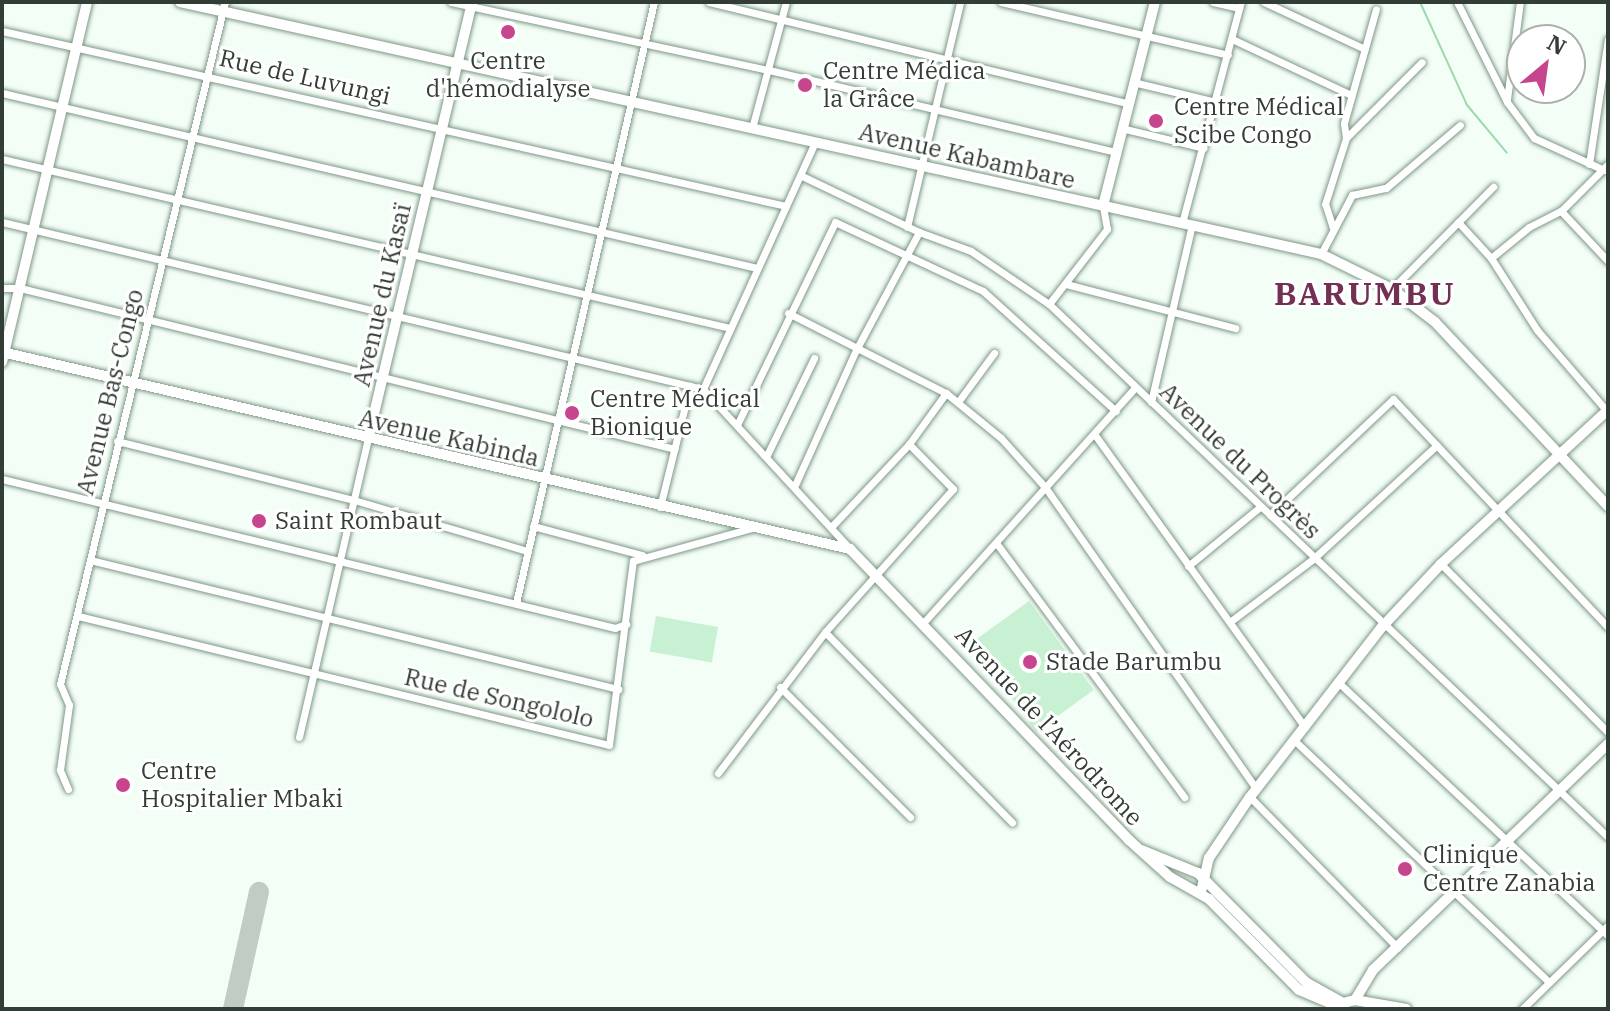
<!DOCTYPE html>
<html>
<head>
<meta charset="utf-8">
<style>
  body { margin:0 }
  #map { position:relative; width:1610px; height:1011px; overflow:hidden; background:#f3fef6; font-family:"IBM Plex Serif",serif }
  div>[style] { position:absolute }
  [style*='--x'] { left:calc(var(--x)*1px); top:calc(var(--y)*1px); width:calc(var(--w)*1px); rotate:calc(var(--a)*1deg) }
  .green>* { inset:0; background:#c7f1d2; transform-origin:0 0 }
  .stream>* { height:2px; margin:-1px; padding:0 1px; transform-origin:1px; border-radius:1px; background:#9cdaae }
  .taxiway>* { height:20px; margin:-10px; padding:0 10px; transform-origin:10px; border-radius:10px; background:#c0ccc4 }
  .roads { filter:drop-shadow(0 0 2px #7e9885) drop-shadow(0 0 2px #7e9885) }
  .street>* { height:7px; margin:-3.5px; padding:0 3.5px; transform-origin:3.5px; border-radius:3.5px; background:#fff }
  .secondary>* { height:10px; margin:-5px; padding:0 5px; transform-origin:5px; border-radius:5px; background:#fff }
  .dots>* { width:22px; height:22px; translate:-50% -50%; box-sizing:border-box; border:4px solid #fff; border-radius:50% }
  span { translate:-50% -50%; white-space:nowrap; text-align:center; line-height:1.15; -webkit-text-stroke:6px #fff; paint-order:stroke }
  .poi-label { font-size:24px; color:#323d35 }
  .left { translate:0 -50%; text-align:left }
  .street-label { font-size:24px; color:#323d35 }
  .district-label { font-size:32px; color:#723153; font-weight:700; letter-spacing:2px }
  .frame { position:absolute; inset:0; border:4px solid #323d35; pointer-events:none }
  .north { position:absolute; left:1506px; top:24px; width:80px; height:80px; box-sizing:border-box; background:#fff; border:2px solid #adb1ae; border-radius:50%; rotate:29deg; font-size:22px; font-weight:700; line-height:32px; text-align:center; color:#323d35 }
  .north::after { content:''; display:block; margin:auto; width:28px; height:36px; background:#c6458c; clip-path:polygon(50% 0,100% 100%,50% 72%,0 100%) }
</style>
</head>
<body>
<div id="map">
  <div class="green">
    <i style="left:1029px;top:601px;width:110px;height:71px;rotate:54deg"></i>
    <i style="left:656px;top:616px;width:63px;height:36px;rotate:10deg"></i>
  </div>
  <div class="stream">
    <i style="--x:1420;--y:2;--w:113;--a:65.5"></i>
    <i style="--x:1467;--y:105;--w:62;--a:50.2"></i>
  </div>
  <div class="taxiway">
    <i style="--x:233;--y:1009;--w:120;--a:-77.5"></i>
  </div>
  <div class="roads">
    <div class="street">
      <i style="--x:451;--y:2;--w:325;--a:12.1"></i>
      <i style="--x:769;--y:70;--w:357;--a:13.3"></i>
      <i style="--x:709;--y:2;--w:431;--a:13.6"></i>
      <i style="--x:1001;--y:2;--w:233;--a:13.1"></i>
      <i style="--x:1213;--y:2;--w:27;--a:13"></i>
      <i style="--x:1264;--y:2;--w:111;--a:25"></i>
      <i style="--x:1457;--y:2;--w:112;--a:63.4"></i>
      <i style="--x:1507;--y:102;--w:45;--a:53.1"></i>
      <i style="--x:1534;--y:138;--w:77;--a:24.6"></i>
      <i style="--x:2;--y:31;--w:803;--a:12.58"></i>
      <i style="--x:1232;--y:39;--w:132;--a:25.2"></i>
      <i style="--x:1133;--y:82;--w:85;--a:13.5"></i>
      <i style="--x:2;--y:93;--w:775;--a:13.05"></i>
      <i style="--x:1507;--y:99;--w:98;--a:-82.4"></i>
      <i style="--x:752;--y:128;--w:131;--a:-74.9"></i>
      <i style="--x:1121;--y:128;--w:85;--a:13.5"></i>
      <i style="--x:1346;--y:138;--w:15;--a:-98"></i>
      <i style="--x:1344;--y:123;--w:118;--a:-74.3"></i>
      <i style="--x:2;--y:159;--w:747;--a:13.07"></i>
      <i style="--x:1589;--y:164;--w:126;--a:-81.4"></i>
      <i style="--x:802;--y:176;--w:130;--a:25.6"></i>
      <i style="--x:919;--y:232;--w:55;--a:20.1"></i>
      <i style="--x:971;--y:251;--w:94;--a:34.2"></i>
      <i style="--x:1049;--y:304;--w:772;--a:43.64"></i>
      <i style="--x:1561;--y:211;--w:69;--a:46.8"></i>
      <i style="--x:2;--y:222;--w:721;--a:13.4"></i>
      <i style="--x:703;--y:389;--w:217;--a:47.4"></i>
      <i style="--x:1458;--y:222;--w:49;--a:47.5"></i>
      <i style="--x:1491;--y:258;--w:85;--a:57.4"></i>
      <i style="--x:1537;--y:330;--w:107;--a:49.2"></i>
      <i style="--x:1182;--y:223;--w:229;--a:-75.1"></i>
      <i style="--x:907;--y:227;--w:231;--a:-76.7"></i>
      <i style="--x:1333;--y:228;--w:25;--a:-108"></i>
      <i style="--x:1325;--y:204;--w:69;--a:-72.3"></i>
      <i style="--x:1346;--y:138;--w:107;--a:-45"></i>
      <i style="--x:1321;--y:254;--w:67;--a:-62.3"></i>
      <i style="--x:1352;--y:195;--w:35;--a:-12"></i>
      <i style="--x:1386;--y:188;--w:97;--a:-40.4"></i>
      <i style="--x:1491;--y:258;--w:49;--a:-39.2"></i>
      <i style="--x:1529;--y:227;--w:36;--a:-27"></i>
      <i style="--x:1561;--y:211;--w:66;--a:-45"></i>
      <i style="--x:1066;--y:284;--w:175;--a:14.6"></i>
      <i style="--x:2;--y:288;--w:18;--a:0"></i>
      <i style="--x:20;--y:288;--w:674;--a:13.81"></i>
      <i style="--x:1392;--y:289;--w:144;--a:-45.3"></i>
      <i style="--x:1049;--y:304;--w:95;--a:-52.3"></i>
      <i style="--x:1107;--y:229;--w:23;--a:-100"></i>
      <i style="--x:788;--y:313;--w:177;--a:26.9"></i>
      <i style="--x:946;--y:393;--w:71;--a:39.3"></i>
      <i style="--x:1001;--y:438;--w:66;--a:48.1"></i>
      <i style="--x:1045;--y:487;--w:368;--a:55"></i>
      <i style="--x:703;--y:389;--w:271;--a:-65.6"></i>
      <i style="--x:958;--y:402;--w:61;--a:-53.7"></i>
      <i style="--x:1151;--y:402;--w:182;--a:-77"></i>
      <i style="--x:737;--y:425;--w:225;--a:-64.2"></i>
      <i style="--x:835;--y:222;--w:163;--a:25"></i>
      <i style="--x:983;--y:291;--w:179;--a:42.1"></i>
      <i style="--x:1095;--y:435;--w:360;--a:54.3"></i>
      <i style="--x:117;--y:441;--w:244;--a:14"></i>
      <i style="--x:354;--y:500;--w:180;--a:16.4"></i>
      <i style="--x:767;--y:455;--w:108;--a:-64.1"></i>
      <i style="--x:2;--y:479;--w:631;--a:13.66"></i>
      <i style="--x:615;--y:628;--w:12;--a:-20"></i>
      <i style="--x:795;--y:485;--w:148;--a:-65.7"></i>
      <i style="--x:856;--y:350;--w:134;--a:-61.9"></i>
      <i style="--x:660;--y:507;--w:125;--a:-76.1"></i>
      <i style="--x:1270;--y:515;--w:169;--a:-43.3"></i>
      <i style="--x:1393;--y:399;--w:313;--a:46.7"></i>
      <i style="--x:833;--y:525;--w:111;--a:-46.8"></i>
      <i style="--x:909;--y:444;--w:63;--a:-54"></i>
      <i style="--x:533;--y:526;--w:113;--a:14.9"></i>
      <i style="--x:997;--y:544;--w:315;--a:53.5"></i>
      <i style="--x:90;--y:560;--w:544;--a:13.73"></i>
      <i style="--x:1441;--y:564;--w:237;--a:45.2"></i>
      <i style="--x:1188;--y:566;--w:94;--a:-39.4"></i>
      <i style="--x:516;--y:603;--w:617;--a:-77.07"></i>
      <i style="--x:78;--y:616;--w:546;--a:13.65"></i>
      <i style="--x:609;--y:745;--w:186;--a:-82.6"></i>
      <i style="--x:633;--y:561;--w:123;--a:-15.5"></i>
      <i style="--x:1231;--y:621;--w:103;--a:-37.1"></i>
      <i style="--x:1313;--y:559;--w:168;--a:-42.6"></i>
      <i style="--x:924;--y:622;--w:315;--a:-48"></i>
      <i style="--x:825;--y:632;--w:267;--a:45.5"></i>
      <i style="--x:1339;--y:683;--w:369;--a:43.2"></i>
      <i style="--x:780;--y:687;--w:184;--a:45"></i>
      <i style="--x:299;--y:737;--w:306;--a:-77"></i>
      <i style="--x:1295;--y:741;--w:350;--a:43.5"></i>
      <i style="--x:718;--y:773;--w:177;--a:-52.8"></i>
      <i style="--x:825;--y:632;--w:192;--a:-48.2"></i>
      <i style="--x:953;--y:489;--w:63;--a:-134.4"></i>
      <i style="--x:68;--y:789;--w:21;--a:-113"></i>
      <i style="--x:60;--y:770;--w:66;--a:-82.1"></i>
      <i style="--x:69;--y:705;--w:23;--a:-113"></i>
      <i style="--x:60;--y:684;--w:702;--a:-76.4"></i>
      <i style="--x:1250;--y:797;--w:211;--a:45.6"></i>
      <i style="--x:1522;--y:1009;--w:120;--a:-44.3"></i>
    </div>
    <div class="secondary">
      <i style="--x:180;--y:2;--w:1168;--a:12.45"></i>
      <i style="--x:1321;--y:254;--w:79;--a:26.2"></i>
      <i style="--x:1392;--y:289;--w:54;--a:37.5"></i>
      <i style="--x:1435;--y:322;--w:253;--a:46.8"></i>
      <i style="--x:1103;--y:206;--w:211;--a:-75.7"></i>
      <i style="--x:2;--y:352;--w:871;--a:13.08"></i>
      <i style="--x:850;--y:549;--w:403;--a:46.2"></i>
      <i style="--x:1129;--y:840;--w:55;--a:42.1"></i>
      <i style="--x:1170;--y:877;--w:45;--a:29.4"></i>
      <i style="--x:1209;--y:899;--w:128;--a:45.3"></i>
      <i style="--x:1299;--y:990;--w:39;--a:23"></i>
      <i style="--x:1335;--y:1005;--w:21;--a:-14"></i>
      <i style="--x:1355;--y:1000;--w:52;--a:10"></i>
      <i style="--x:2;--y:362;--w:370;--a:-76.7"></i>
      <i style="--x:368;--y:439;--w:449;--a:-76.6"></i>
      <i style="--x:1141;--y:850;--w:61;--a:22"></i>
      <i style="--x:1198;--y:873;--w:155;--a:45.3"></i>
      <i style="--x:1307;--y:983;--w:43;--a:28.9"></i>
      <i style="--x:1201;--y:892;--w:35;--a:-77"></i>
      <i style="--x:1209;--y:858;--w:73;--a:-56.1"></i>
      <i style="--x:1250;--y:797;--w:215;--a:-52.2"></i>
      <i style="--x:1382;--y:627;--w:86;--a:-46.9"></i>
      <i style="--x:1441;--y:564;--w:227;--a:-42.7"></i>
      <i style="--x:1355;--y:1000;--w:35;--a:-59"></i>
      <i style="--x:1373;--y:970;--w:326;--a:-43.9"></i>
    </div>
  </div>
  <div class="dots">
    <i style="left:508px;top:32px;background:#c6458c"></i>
    <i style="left:805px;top:85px;background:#c6458c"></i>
    <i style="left:1156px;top:121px;background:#c6458c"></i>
    <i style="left:572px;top:413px;background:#c6458c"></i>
    <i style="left:259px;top:521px;background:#c6458c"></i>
    <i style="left:1030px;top:662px;background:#c6458c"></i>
    <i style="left:123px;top:785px;background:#c6458c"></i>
    <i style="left:1405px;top:869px;background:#c6458c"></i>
  </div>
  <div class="poi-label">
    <span style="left:508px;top:75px">Centre<br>d'hémodialyse</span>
    <span class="left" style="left:823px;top:85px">Centre Médica<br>la Grâce</span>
    <span class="left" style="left:1174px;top:121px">Centre Médical<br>Scibe Congo</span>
    <span class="left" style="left:590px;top:413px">Centre Médical<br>Bionique</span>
    <span class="left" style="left:275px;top:521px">Saint Rombaut</span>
    <span class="left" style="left:1046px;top:662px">Stade Barumbu</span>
    <span class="left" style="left:141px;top:785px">Centre<br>Hospitalier Mbaki</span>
    <span class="left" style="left:1423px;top:869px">Clinique<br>Centre Zanabia</span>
  </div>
  <div class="street-label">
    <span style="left:305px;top:77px;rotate:13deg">Rue de Luvungi</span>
    <span style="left:967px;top:156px;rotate:13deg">Avenue Kabambare</span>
    <span style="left:382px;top:295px;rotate:-77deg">Avenue du Kasaï</span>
    <span style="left:110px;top:392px;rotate:-76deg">Avenue Bas-Congo</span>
    <span style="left:449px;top:438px;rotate:13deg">Avenue Kabinda</span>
    <span style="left:1240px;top:461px;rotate:44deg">Avenue du Progrès</span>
    <span style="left:499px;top:698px;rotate:13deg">Rue de Songololo</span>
    <span style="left:1049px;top:726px;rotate:47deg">Avenue de l’Aérodrome</span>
  </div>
  <div class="district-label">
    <span style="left:1365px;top:293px">BARUMBU</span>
  </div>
  <div class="frame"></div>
  <div class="north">N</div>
</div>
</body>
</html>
